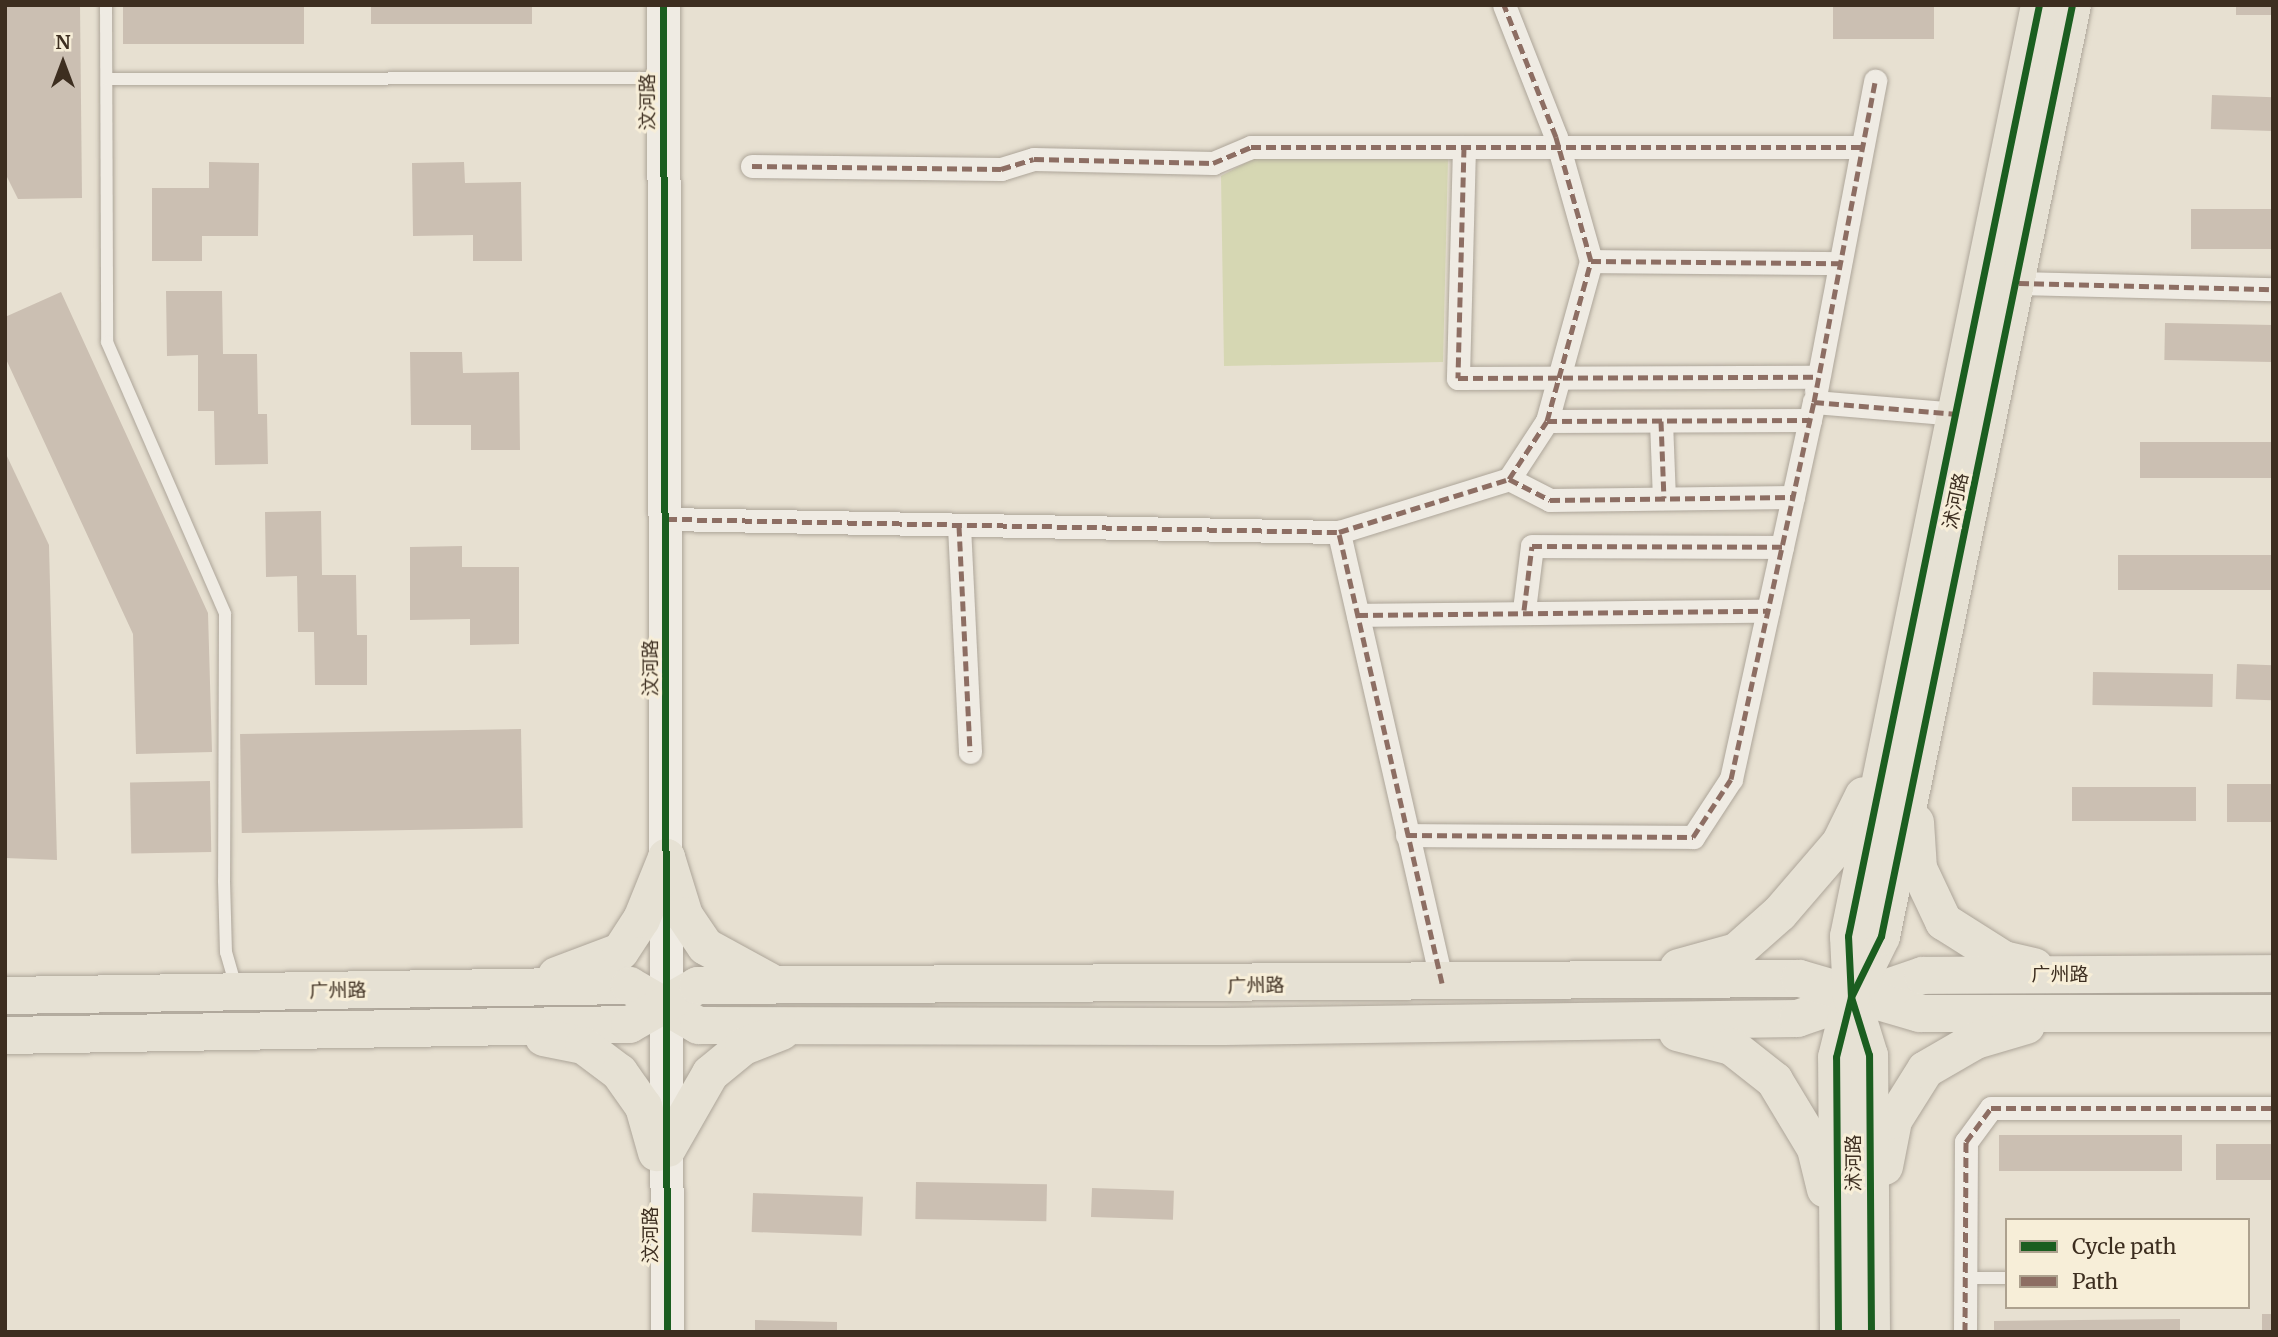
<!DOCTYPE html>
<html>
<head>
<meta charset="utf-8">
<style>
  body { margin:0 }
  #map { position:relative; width:2278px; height:1337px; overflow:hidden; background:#e7e0d1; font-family:Merriweather,"Noto Sans SC",serif }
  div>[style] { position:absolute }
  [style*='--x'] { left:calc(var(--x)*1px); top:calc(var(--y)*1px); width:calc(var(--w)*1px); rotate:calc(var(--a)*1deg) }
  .green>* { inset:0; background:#d6d7b3 }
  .building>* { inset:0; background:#cbbfb2; transform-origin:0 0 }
  .roads { filter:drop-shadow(0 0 2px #ada599) drop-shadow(0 0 2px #ada599) }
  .lane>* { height:12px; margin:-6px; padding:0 6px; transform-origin:6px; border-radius:6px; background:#efebe3 }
  .street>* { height:23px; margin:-11.5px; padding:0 11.5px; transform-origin:11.5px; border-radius:11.5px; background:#efebe3 }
  .secondary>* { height:33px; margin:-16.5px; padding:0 16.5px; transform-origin:16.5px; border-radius:16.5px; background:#efebe3 }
  .primary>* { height:37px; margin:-18.5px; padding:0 18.5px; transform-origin:18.5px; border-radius:18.5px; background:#e6e1d4 }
  .quiet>* { height:5px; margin-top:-2.5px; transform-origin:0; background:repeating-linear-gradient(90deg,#8d6e63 0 10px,transparent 0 15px) }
  .cycleway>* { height:7px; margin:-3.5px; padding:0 3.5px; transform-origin:3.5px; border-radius:3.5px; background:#1b5e20 }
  span { translate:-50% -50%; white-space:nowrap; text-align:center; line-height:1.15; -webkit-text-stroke:6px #f7eed8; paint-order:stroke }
  .street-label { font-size:19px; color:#3d2e20 }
  .frame { position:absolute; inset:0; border:7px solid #3d2e20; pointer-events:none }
  .legend { position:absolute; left:2005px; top:1218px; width:245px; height:91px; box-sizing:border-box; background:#f7eed8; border:2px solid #ada18e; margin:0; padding:9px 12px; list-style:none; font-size:21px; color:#3d2e20 }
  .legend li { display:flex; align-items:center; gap:14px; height:35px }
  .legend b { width:35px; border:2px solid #ada18e }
  .north { position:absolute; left:28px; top:28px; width:70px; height:70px; -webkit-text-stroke:5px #f7eed8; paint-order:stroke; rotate:0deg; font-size:19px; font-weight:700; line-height:28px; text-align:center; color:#3d2e20 }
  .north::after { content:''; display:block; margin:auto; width:24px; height:32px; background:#3d2e20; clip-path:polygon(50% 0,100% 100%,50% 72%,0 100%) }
</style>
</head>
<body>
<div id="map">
  <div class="green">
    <i style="clip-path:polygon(1255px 158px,1448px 158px,1443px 362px,1224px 366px,1221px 176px)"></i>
  </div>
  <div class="building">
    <i style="clip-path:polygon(5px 5px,80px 5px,82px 198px,18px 199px,5px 173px)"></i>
    <i style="left:123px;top:5px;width:181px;height:39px"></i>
    <i style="left:371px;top:5px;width:161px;height:19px"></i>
    <i style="left:1833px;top:5px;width:101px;height:34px"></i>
    <i style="left:2236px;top:5px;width:37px;height:10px"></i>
    <i style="left:2212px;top:95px;width:61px;height:34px;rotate:2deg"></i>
    <i style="clip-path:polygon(209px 162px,259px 163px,258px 236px,202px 236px,202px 261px,152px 261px,152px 188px,209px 188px)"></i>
    <i style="clip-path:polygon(464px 162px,465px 183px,521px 182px,522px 261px,473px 261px,473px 235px,413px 236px,412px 163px)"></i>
    <i style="left:2191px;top:209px;width:82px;height:40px"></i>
    <i style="clip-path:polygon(166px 291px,222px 291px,223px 354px,257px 354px,258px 414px,267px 414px,268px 464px,215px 465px,214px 411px,198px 411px,198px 355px,167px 356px)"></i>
    <i style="clip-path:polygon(61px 292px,208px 613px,212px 752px,136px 754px,133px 634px,5px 357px,5px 317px)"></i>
    <i style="left:2165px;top:323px;width:108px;height:37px;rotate:1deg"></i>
    <i style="clip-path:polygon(410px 352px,462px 352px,463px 373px,519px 372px,520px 450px,471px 450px,471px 425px,411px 425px)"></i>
    <i style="left:2140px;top:442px;width:133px;height:36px"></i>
    <i style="clip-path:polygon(5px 452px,49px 545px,57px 860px,5px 858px)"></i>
    <i style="clip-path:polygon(321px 511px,322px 575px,356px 575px,357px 635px,367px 635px,367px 685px,315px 685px,314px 632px,298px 632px,297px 576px,266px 577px,265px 512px)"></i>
    <i style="clip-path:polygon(462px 546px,462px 567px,519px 567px,519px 644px,470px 645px,470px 619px,410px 620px,410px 547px)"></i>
    <i style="left:2273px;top:555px;width:35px;height:155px;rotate:90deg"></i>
    <i style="left:2237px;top:664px;width:36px;height:35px;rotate:2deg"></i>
    <i style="left:2093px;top:672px;width:120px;height:33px;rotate:1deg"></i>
    <i style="left:521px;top:729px;width:99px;height:281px;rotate:89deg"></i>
    <i style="left:210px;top:781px;width:71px;height:80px;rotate:89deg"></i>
    <i style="left:2227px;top:784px;width:46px;height:38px"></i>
    <i style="left:2196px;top:787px;width:34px;height:124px;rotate:90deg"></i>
    <i style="left:2182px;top:1135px;width:36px;height:183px;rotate:90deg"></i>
    <i style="left:2216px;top:1144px;width:57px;height:36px"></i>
    <i style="left:916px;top:1182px;width:131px;height:37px;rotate:1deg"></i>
    <i style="left:1092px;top:1188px;width:82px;height:29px;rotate:2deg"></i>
    <i style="left:753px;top:1193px;width:110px;height:39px;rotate:2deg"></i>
    <i style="left:2262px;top:1314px;width:11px;height:18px"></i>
    <i style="clip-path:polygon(2180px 1319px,2180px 1332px,1994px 1332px,1994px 1321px)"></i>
    <i style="clip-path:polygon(755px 1320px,837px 1322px,837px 1332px,755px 1332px)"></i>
  </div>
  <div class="roads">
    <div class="lane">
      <i style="--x:106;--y:5;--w:337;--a:89.8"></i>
      <i style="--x:107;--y:342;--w:296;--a:66.5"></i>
      <i style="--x:225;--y:614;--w:267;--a:90.2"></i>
      <i style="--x:224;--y:881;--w:71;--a:88.4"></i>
      <i style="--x:226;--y:952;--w:36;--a:74"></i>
      <i style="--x:107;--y:79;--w:555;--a:-0.1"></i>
      <i style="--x:1965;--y:1278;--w:42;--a:0"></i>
    </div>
    <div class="street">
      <i style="--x:1464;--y:147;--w:231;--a:91.5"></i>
      <i style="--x:1458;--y:378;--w:360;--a:-0.2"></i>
      <i style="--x:752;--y:166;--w:249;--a:0.7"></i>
      <i style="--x:1001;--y:169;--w:34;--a:-17"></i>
      <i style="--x:1034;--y:159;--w:179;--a:1.3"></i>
      <i style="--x:1213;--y:163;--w:41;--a:-22.8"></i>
      <i style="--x:1251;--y:147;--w:611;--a:0"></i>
      <i style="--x:1591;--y:261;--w:249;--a:0.5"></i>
      <i style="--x:2019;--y:283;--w:254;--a:1.4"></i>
      <i style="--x:1816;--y:391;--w:316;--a:-79.2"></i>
      <i style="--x:1547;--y:421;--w:263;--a:-0.2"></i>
      <i style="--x:1661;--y:421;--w:77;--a:87.8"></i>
      <i style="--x:1509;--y:479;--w:46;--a:27.1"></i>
      <i style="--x:1550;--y:500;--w:243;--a:-0.7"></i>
      <i style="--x:667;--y:519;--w:672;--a:1.11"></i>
      <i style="--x:959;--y:526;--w:226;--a:87.2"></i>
      <i style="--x:1524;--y:610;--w:64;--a:-82.9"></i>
      <i style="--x:1532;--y:546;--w:250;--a:0.2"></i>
      <i style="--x:1358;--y:615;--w:410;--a:-0.6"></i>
      <i style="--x:1407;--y:835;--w:286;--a:0.4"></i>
      <i style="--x:1693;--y:837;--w:69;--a:-56.8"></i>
      <i style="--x:1731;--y:779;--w:386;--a:-77.6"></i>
      <i style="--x:1814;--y:402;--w:144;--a:4.8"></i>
      <i style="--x:1442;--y:983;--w:463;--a:-102.9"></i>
      <i style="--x:1339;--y:532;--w:178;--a:-17.3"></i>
      <i style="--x:1509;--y:479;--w:69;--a:-56.8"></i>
      <i style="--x:1547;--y:421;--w:166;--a:-74.6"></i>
      <i style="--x:1591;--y:261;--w:129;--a:-105.8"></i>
      <i style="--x:1556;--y:137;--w:142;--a:-111.5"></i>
      <i style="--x:1965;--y:1332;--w:190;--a:-89.7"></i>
      <i style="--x:1966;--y:1142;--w:42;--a:-53.7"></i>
      <i style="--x:1991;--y:1108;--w:282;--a:0"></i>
    </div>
    <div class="secondary">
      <i style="--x:663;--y:5;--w:1327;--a:89.83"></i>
    </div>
    <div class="primary">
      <i style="--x:1915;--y:822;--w:46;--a:86.3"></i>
      <i style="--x:1918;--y:868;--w:59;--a:64.7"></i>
      <i style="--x:1943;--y:921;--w:71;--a:32.3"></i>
      <i style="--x:2003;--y:959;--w:32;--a:13"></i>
      <i style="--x:666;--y:857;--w:61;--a:72.8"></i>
      <i style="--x:684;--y:915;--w:37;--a:56"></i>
      <i style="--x:705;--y:946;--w:73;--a:28.7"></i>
      <i style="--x:1678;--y:967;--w:60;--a:-15.4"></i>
      <i style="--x:1736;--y:951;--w:57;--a:-41.5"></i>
      <i style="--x:1779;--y:913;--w:94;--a:-49.3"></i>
      <i style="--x:1840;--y:842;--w:52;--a:-63.9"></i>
      <i style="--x:556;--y:975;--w:68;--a:-20.6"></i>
      <i style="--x:620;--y:951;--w:38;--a:-57"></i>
      <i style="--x:641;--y:919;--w:67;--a:-68"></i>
      <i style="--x:5;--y:995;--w:624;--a:-0.92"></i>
      <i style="--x:629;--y:985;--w:80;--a:30.1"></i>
      <i style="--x:698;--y:1025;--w:526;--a:0.11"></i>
      <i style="--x:1224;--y:1026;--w:573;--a:-0.8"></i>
      <i style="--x:1797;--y:1018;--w:132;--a:-19"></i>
      <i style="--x:1922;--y:975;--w:351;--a:-0.3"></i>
      <i style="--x:1677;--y:1032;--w:56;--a:14.5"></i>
      <i style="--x:1731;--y:1046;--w:55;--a:38.3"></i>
      <i style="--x:1774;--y:1080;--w:79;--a:58.9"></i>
      <i style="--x:1815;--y:1148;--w:42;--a:76.3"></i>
      <i style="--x:5;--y:1035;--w:624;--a:-1.01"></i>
      <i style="--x:629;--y:1024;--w:78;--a:-29.8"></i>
      <i style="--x:697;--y:985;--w:1102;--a:-0.36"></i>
      <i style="--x:1799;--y:978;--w:125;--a:16.3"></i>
      <i style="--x:1919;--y:1013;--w:354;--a:0"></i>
      <i style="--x:543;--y:1037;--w:41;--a:11.3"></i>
      <i style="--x:583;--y:1045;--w:45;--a:36.9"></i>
      <i style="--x:619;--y:1072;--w:42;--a:54.8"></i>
      <i style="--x:643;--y:1106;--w:48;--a:74.2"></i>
      <i style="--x:667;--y:1148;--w:86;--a:-60.2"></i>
      <i style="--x:710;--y:1073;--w:43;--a:-39.3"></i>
      <i style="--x:743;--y:1046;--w:41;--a:-21.5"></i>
      <i style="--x:1884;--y:1166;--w:47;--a:-78.9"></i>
      <i style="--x:1893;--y:1120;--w:60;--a:-57.9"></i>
      <i style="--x:1925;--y:1069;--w:58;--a:-30.1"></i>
      <i style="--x:1975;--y:1040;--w:53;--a:-16.4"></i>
      <i style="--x:1838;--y:1332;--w:275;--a:-90.4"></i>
      <i style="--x:1836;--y:1057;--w:62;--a:-76"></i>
      <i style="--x:1851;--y:997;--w:68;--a:-63.8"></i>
      <i style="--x:1881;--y:936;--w:950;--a:-78.41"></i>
      <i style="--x:1871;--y:1332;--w:277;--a:-90.4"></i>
      <i style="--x:1869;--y:1055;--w:61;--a:-107.2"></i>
      <i style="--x:1851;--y:997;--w:61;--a:-92.8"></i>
      <i style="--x:1848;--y:936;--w:950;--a:-78.41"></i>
    </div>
  </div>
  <div class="quiet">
    <i style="--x:1464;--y:147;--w:231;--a:91.5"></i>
    <i style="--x:1458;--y:378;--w:360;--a:-0.2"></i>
    <i style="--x:752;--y:166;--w:249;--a:0.7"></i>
    <i style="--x:1001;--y:169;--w:34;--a:-17"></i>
    <i style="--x:1034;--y:159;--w:179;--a:1.3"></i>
    <i style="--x:1213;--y:163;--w:41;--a:-22.8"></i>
    <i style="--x:1251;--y:147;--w:611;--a:0"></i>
    <i style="--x:1591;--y:261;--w:249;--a:0.5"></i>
    <i style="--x:2019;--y:283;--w:254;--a:1.4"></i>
    <i style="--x:1814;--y:402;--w:327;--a:-79.2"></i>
    <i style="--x:1547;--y:421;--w:263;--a:-0.2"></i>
    <i style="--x:1661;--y:421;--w:77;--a:87.8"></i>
    <i style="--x:1509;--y:479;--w:46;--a:27.1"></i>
    <i style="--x:1550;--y:500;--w:243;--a:-0.7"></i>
    <i style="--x:667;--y:519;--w:672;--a:1.11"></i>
    <i style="--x:959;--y:526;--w:226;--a:87.2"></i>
    <i style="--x:1524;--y:610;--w:64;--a:-82.9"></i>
    <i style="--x:1532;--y:546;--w:250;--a:0.2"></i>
    <i style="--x:1358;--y:615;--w:410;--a:-0.6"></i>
    <i style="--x:1407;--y:835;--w:286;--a:0.4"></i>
    <i style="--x:1693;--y:837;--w:69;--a:-56.8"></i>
    <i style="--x:1731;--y:779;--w:386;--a:-77.6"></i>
    <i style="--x:1814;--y:402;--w:144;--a:4.8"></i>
    <i style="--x:1442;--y:983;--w:463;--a:-102.9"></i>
    <i style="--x:1339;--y:532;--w:178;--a:-17.3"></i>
    <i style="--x:1509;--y:479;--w:69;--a:-56.8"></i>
    <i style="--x:1547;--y:421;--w:166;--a:-74.6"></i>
    <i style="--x:1591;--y:261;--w:129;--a:-105.8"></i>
    <i style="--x:1556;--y:137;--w:142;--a:-111.5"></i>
    <i style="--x:1965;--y:1332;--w:190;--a:-89.7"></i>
    <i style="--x:1966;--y:1142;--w:42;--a:-53.7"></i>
    <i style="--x:1991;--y:1108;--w:282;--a:0"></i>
  </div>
  <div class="cycleway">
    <i style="--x:663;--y:5;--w:1327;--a:89.83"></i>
    <i style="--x:1838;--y:1332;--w:275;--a:-90.4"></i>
    <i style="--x:1836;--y:1057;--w:62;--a:-76"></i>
    <i style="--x:1851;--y:997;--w:68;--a:-63.8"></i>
    <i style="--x:1881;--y:936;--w:950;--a:-78.41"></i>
    <i style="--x:1871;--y:1332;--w:277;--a:-90.4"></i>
    <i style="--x:1869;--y:1055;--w:61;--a:-107.2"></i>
    <i style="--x:1851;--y:997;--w:61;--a:-92.8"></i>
    <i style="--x:1848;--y:936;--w:950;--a:-78.41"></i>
  </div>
  <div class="street-label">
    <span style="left:648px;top:102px;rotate:-90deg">汶河路</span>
    <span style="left:1956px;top:501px;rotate:-78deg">沭河路</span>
    <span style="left:651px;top:668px;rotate:-90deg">汶河路</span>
    <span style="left:2060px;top:975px">广州路</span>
    <span style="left:1256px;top:986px;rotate:-1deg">广州路</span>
    <span style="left:338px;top:991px;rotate:-1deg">广州路</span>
    <span style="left:1854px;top:1163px;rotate:-90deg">沭河路</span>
    <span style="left:651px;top:1235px;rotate:-90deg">汶河路</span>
  </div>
  <div class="frame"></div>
  <ul class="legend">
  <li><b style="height:9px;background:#1b5e20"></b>Cycle path</li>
  <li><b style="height:9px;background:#8d6e63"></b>Path</li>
  </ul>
  <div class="north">N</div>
</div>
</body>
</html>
